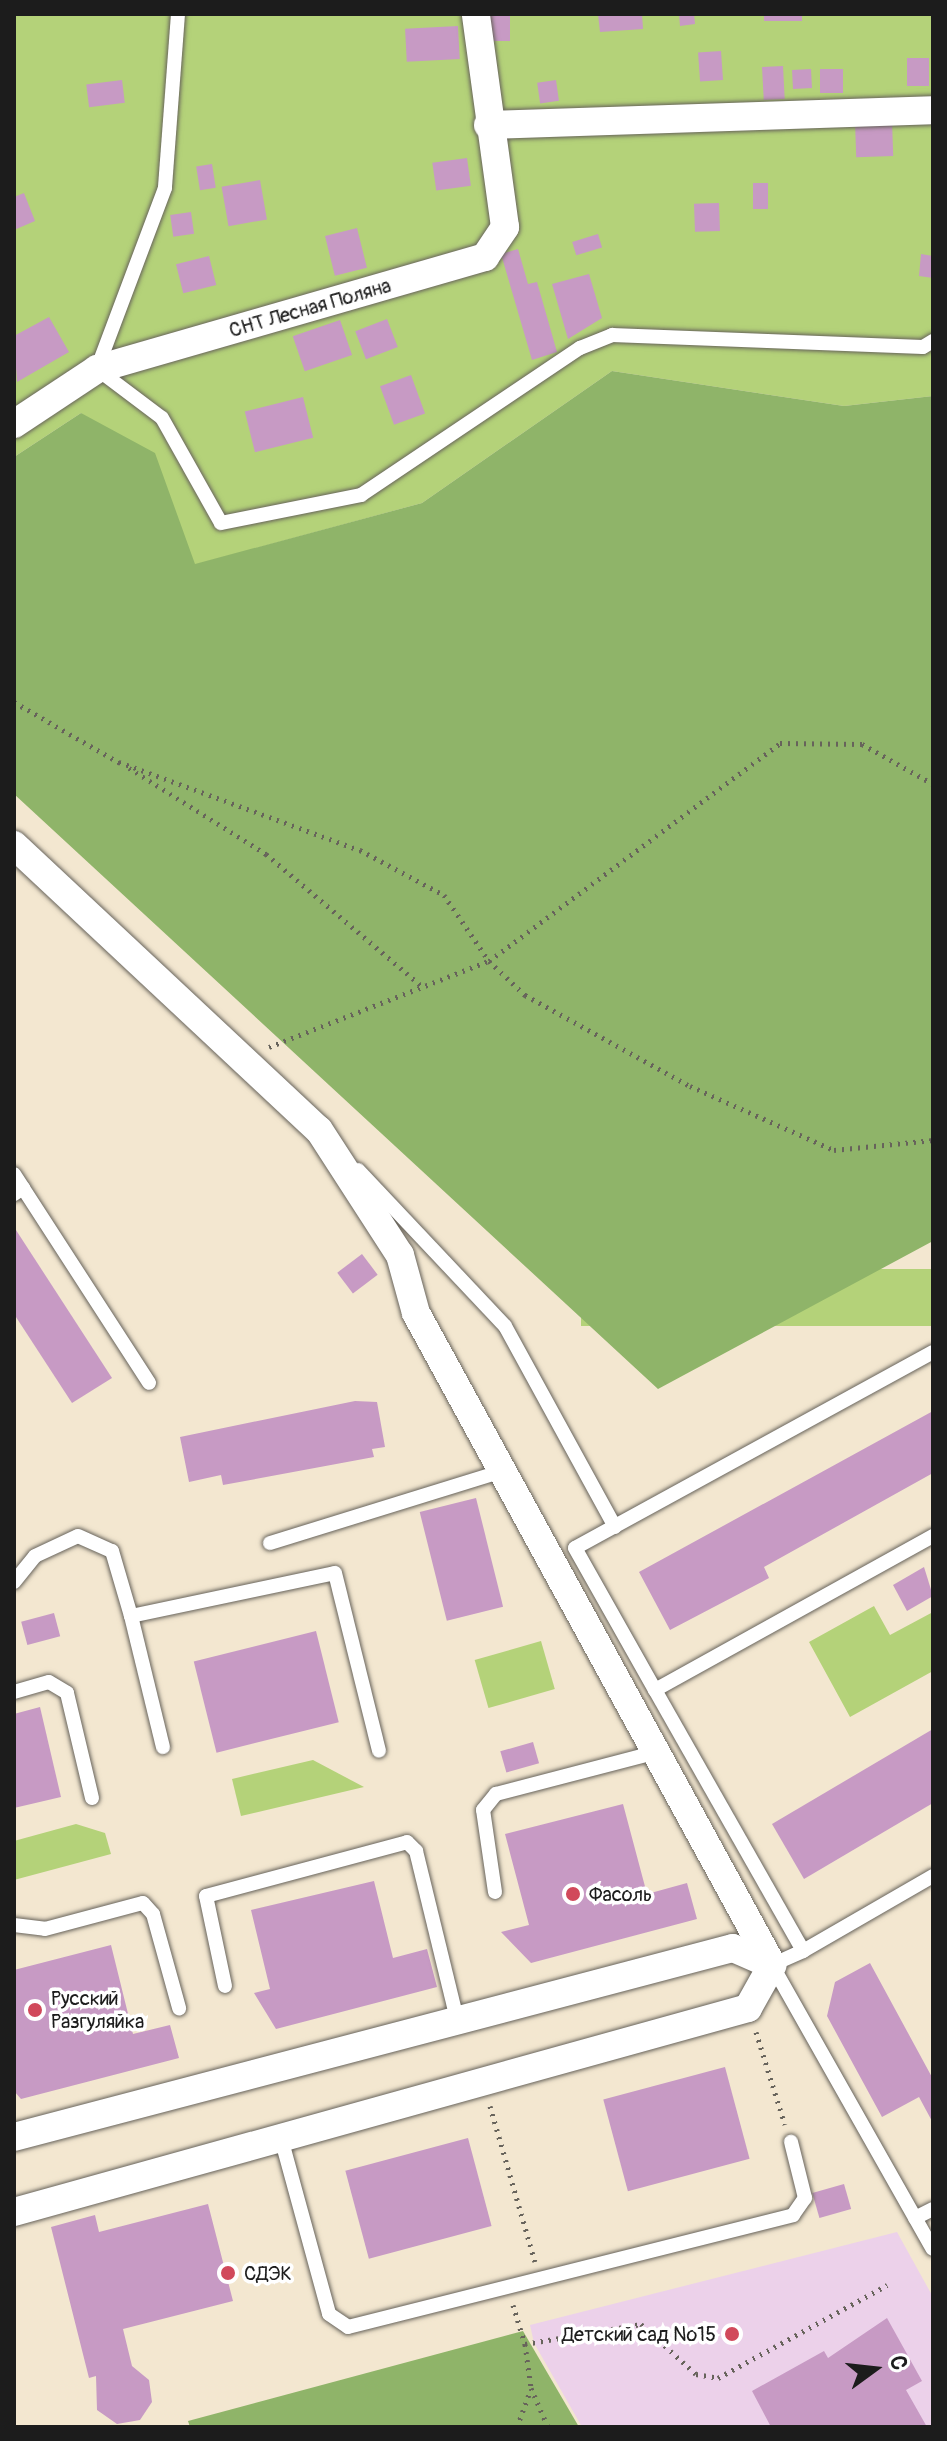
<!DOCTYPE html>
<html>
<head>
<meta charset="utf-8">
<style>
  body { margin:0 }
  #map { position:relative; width:947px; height:2441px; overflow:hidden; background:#f3e7d0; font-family:Pangolin,sans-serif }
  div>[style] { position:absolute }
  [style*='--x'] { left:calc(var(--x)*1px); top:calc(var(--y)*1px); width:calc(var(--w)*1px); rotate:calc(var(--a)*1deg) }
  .built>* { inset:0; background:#ecd1ea }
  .green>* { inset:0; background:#b4d279; transform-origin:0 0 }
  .forest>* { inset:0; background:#8fb469 }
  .building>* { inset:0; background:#c79ac4; transform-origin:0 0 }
  .path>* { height:5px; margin-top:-2.5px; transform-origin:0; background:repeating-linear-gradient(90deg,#67635b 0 2px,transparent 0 8px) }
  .roads { filter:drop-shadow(0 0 2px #67635b) drop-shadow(0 0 2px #67635b) }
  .lane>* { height:14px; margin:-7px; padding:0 7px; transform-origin:7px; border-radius:7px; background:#fff }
  .street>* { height:28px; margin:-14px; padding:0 14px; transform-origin:14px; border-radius:14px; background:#fff }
  .dots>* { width:22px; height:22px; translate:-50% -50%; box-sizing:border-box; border:4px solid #fff; border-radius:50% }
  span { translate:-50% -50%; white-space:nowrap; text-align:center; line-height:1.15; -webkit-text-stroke:7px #fff; paint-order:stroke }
  .street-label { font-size:20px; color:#1c1c1c }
  .poi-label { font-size:20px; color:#1c1c1c }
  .left { translate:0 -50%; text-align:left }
  .right { translate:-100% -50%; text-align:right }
  .frame { position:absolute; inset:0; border:16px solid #1c1c1c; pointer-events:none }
  .north { position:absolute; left:835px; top:2329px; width:80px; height:80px; -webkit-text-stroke:6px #fff; paint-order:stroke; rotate:75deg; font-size:22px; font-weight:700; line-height:32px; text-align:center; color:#1c1c1c }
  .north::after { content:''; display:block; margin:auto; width:28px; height:36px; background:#1c1c1c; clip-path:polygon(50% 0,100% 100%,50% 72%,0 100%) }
</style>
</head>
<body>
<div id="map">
  <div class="built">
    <i style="clip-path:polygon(897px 2232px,933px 2297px,933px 2427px,582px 2427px,534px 2343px,530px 2325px)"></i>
  </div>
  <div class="green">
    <i style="clip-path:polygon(14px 14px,933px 14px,933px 396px,844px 406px,612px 371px,422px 503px,194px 565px,81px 413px,14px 457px)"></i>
    <i style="left:933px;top:1269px;width:57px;height:352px;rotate:90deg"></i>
    <i style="clip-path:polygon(874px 1606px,890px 1635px,933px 1612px,933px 1671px,850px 1717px,809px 1642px)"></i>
    <i style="left:541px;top:1641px;width:50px;height:69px;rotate:74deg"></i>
    <i style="clip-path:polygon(313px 1760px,364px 1787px,241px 1816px,232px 1779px)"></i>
    <i style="clip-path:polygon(76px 1824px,105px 1833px,111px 1854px,14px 1880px,14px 1841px)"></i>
  </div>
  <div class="forest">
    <i style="clip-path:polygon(612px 371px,844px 406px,933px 396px,933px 1241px,658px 1389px,14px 794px,14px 457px,81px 413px,155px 453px,195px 564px,422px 503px)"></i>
    <i style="clip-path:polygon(523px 2331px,579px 2427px,190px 2427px,188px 2421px)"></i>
  </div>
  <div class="building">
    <i style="left:484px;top:14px;width:26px;height:27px"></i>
    <i style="clip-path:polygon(598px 14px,642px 14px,643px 29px,600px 32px)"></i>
    <i style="clip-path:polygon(679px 14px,694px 14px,695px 24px,680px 26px)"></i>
    <i style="left:764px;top:14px;width:38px;height:7px"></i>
    <i style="left:458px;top:26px;width:33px;height:53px;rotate:87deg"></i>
    <i style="left:721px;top:51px;width:29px;height:23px;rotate:86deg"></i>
    <i style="left:907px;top:58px;width:22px;height:28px"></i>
    <i style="left:783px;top:66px;width:33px;height:21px;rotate:87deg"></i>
    <i style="left:811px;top:69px;width:19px;height:19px;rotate:87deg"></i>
    <i style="left:820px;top:69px;width:23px;height:24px"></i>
    <i style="left:122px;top:80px;width:23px;height:36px;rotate:83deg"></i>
    <i style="left:556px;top:80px;width:21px;height:19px;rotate:82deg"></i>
    <i style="left:892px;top:121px;width:35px;height:37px;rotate:88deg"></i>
    <i style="left:467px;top:158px;width:28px;height:35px;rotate:82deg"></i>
    <i style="left:212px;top:164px;width:24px;height:16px;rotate:81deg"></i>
    <i style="left:260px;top:180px;width:40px;height:39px;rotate:80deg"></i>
    <i style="left:753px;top:183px;width:15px;height:26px"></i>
    <i style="clip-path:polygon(24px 193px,35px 221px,14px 230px,14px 197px)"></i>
    <i style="left:719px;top:203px;width:28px;height:25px;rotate:88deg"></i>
    <i style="left:191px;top:212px;width:22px;height:21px;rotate:82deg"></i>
    <i style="left:357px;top:228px;width:41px;height:33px;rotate:76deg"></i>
    <i style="left:598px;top:234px;width:14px;height:27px;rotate:73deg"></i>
    <i style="clip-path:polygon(518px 249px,528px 284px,537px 282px,557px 352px,532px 360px,501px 254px)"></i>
    <i style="clip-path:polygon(921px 254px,933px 256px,933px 278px,919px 276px)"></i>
    <i style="left:209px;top:256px;width:30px;height:34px;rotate:76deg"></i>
    <i style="clip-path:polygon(589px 274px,602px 318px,568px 339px,552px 284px)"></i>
    <i style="clip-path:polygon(49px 317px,69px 352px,17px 382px,14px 336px)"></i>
    <i style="left:387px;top:319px;width:30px;height:34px;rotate:69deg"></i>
    <i style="left:340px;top:320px;width:37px;height:50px;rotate:71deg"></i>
    <i style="left:411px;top:375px;width:41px;height:33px;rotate:70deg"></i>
    <i style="left:303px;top:397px;width:42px;height:60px;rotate:76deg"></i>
    <i style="clip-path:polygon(14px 1227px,112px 1378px,72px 1403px,14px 1314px)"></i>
    <i style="left:362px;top:1254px;width:26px;height:31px;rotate:53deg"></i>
    <i style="clip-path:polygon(355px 1401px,377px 1402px,385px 1447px,372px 1449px,374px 1457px,223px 1485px,221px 1475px,189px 1482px,180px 1437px)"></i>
    <i style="clip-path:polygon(933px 1411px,933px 1473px,764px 1567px,769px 1578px,670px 1630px,639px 1572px)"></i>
    <i style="left:476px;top:1498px;width:112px;height:58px;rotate:76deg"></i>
    <i style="clip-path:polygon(924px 1567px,933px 1596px,907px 1611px,893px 1585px)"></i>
    <i style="left:54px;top:1613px;width:24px;height:34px;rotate:75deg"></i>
    <i style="left:316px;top:1631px;width:94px;height:126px;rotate:76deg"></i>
    <i style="clip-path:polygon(40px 1707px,61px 1797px,14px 1808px,14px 1714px)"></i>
    <i style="clip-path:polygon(933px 1729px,933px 1803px,804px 1879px,772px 1824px)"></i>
    <i style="left:533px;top:1742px;width:22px;height:34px;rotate:74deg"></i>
    <i style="clip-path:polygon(623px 1804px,647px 1894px,687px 1883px,697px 1919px,531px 1963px,501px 1932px,529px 1925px,505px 1834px)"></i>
    <i style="clip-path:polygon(374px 1881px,393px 1958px,427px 1949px,437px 1987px,276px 2029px,254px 1993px,270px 1989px,251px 1910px)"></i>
    <i style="clip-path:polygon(111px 1945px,133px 2034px,170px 2025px,179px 2058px,21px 2099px,14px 2091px,14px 1970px)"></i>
    <i style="clip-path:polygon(870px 1963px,933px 2079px,933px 2123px,919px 2097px,882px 2117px,827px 2016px,835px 1982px)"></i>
    <i style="left:725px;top:2067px;width:95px;height:126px;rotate:75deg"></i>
    <i style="left:468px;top:2138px;width:91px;height:127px;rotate:75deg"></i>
    <i style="left:844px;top:2184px;width:26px;height:33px;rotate:74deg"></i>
    <i style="clip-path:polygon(208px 2204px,233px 2301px,123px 2329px,132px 2366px,149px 2380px,152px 2402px,140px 2420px,117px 2424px,97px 2410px,96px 2376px,89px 2378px,51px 2227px,95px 2215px,99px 2232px)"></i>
    <i style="clip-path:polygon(887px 2318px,922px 2381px,906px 2390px,927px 2427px,771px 2427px,752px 2391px,824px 2351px,828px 2358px)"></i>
  </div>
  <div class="path">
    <i style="--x:14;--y:702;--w:122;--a:29.9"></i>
    <i style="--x:119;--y:762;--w:257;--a:20.1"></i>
    <i style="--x:360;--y:850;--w:95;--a:28.2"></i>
    <i style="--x:444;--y:895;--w:80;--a:55.7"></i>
    <i style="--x:489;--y:961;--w:50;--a:43.4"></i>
    <i style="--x:525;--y:995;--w:188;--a:28.9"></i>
    <i style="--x:690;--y:1086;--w:158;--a:24"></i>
    <i style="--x:834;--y:1150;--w:100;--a:-5.8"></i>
    <i style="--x:129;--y:768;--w:162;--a:32.1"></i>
    <i style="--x:266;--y:854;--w:207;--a:40.3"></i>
    <i style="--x:269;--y:1047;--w:236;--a:-21.4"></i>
    <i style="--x:489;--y:961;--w:364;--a:-36.8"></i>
    <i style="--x:780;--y:743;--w:82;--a:0.7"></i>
    <i style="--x:862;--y:744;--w:81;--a:29.4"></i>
    <i style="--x:756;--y:2032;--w:97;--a:72.7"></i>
    <i style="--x:490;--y:2106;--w:162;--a:73.9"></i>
    <i style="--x:513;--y:2305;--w:41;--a:72.9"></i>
    <i style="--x:525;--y:2344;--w:118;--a:-9.8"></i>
    <i style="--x:641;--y:2324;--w:74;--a:42.3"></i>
    <i style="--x:696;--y:2374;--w:22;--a:10"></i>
    <i style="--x:718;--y:2378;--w:193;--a:-28.8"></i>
    <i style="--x:525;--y:2344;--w:44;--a:82.2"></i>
    <i style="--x:531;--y:2388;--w:43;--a:66.4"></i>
    <i style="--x:517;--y:2427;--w:40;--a:-69.8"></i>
  </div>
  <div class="roads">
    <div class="lane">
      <i style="--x:178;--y:14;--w:174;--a:94.3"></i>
      <i style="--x:165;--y:188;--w:193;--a:110.6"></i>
      <i style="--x:97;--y:369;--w:81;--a:37"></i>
      <i style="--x:162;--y:418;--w:120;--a:60.7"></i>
      <i style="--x:221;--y:523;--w:143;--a:-11.3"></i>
      <i style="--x:361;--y:495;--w:264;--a:-33.9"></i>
      <i style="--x:580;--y:348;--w:35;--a:-22"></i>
      <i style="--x:612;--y:335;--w:311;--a:2.2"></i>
      <i style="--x:923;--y:347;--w:12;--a:-31"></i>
      <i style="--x:358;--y:1170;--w:214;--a:46.7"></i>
      <i style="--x:505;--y:1326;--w:229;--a:61.3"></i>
      <i style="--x:14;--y:1174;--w:17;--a:57"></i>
      <i style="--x:23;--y:1188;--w:11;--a:146"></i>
      <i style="--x:23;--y:1188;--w:232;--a:57.1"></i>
      <i style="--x:933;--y:1352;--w:408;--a:151.3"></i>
      <i style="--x:575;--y:1548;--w:163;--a:60.6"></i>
      <i style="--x:655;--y:1690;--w:318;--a:-29"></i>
      <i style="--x:270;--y:1543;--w:243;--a:-17.2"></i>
      <i style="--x:14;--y:1582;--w:33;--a:-51"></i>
      <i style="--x:35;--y:1556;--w:47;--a:-24.9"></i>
      <i style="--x:78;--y:1536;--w:37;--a:24"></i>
      <i style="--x:112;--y:1551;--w:68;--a:73.7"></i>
      <i style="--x:131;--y:1616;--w:208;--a:-11.9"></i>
      <i style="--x:335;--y:1573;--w:183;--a:76.1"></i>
      <i style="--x:131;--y:1616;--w:135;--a:76.3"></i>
      <i style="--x:655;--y:1690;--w:300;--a:60.4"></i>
      <i style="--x:803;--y:1951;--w:150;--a:-30"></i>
      <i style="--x:14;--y:1692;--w:36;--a:-16"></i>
      <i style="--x:49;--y:1682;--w:21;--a:31"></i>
      <i style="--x:67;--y:1693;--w:108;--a:76.6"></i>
      <i style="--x:495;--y:1892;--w:83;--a:-98.3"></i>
      <i style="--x:483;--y:1810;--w:21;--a:-51"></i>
      <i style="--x:496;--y:1794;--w:166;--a:-14.6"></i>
      <i style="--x:14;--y:1925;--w:31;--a:7"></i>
      <i style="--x:45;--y:1929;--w:101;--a:-14.9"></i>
      <i style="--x:143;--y:1903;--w:15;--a:48"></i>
      <i style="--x:153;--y:1914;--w:98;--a:74.5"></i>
      <i style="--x:803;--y:1951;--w:34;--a:156"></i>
      <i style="--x:772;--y:1965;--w:326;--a:60.5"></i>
      <i style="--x:225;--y:1986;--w:92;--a:-101.9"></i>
      <i style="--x:206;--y:1896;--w:208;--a:-15"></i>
      <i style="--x:407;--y:1842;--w:13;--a:45"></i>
      <i style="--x:416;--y:1851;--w:173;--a:76.3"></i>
      <i style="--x:281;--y:2138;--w:182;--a:74.7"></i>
      <i style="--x:329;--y:2314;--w:23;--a:34"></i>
      <i style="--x:348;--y:2327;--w:459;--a:-14.1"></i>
      <i style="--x:793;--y:2215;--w:21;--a:-55"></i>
      <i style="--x:805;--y:2198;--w:58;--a:-104"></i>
      <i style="--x:915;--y:2218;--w:20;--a:-27"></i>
    </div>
    <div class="street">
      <i style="--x:488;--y:125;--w:445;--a:-1.9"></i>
      <i style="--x:14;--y:424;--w:100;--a:-33.5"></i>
      <i style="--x:97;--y:369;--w:404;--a:-16.1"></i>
      <i style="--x:485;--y:257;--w:36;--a:-56"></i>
      <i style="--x:505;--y:227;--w:215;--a:-97.8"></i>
      <i style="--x:14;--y:845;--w:417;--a:43.1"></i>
      <i style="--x:319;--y:1130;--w:149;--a:57.1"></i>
      <i style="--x:400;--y:1255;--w:60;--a:74.6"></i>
      <i style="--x:416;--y:1313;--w:743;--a:61.36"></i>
      <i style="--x:14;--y:2137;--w:743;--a:-14.73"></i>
      <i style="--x:733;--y:1948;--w:43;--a:23.6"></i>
      <i style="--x:14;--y:2212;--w:762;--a:-15.53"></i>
      <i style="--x:748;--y:2008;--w:49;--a:-60.8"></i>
    </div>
  </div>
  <div class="dots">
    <i style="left:573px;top:1894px;background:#d1495b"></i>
    <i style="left:35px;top:2010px;background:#d1495b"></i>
    <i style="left:228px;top:2273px;background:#d1495b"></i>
    <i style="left:732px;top:2334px;background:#d1495b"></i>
  </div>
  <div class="street-label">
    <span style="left:310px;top:308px;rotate:-16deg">СНТ Лесная Поляна</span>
  </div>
  <div class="poi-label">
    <span class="left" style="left:589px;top:1894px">Фасоль</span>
    <span class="left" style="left:51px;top:2010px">Русский<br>Разгуляйка</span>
    <span class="left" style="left:244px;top:2273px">СДЭК</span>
    <span class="right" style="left:716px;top:2334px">Детский сад №15</span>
  </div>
  <div class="frame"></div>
  <div class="north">С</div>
</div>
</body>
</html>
